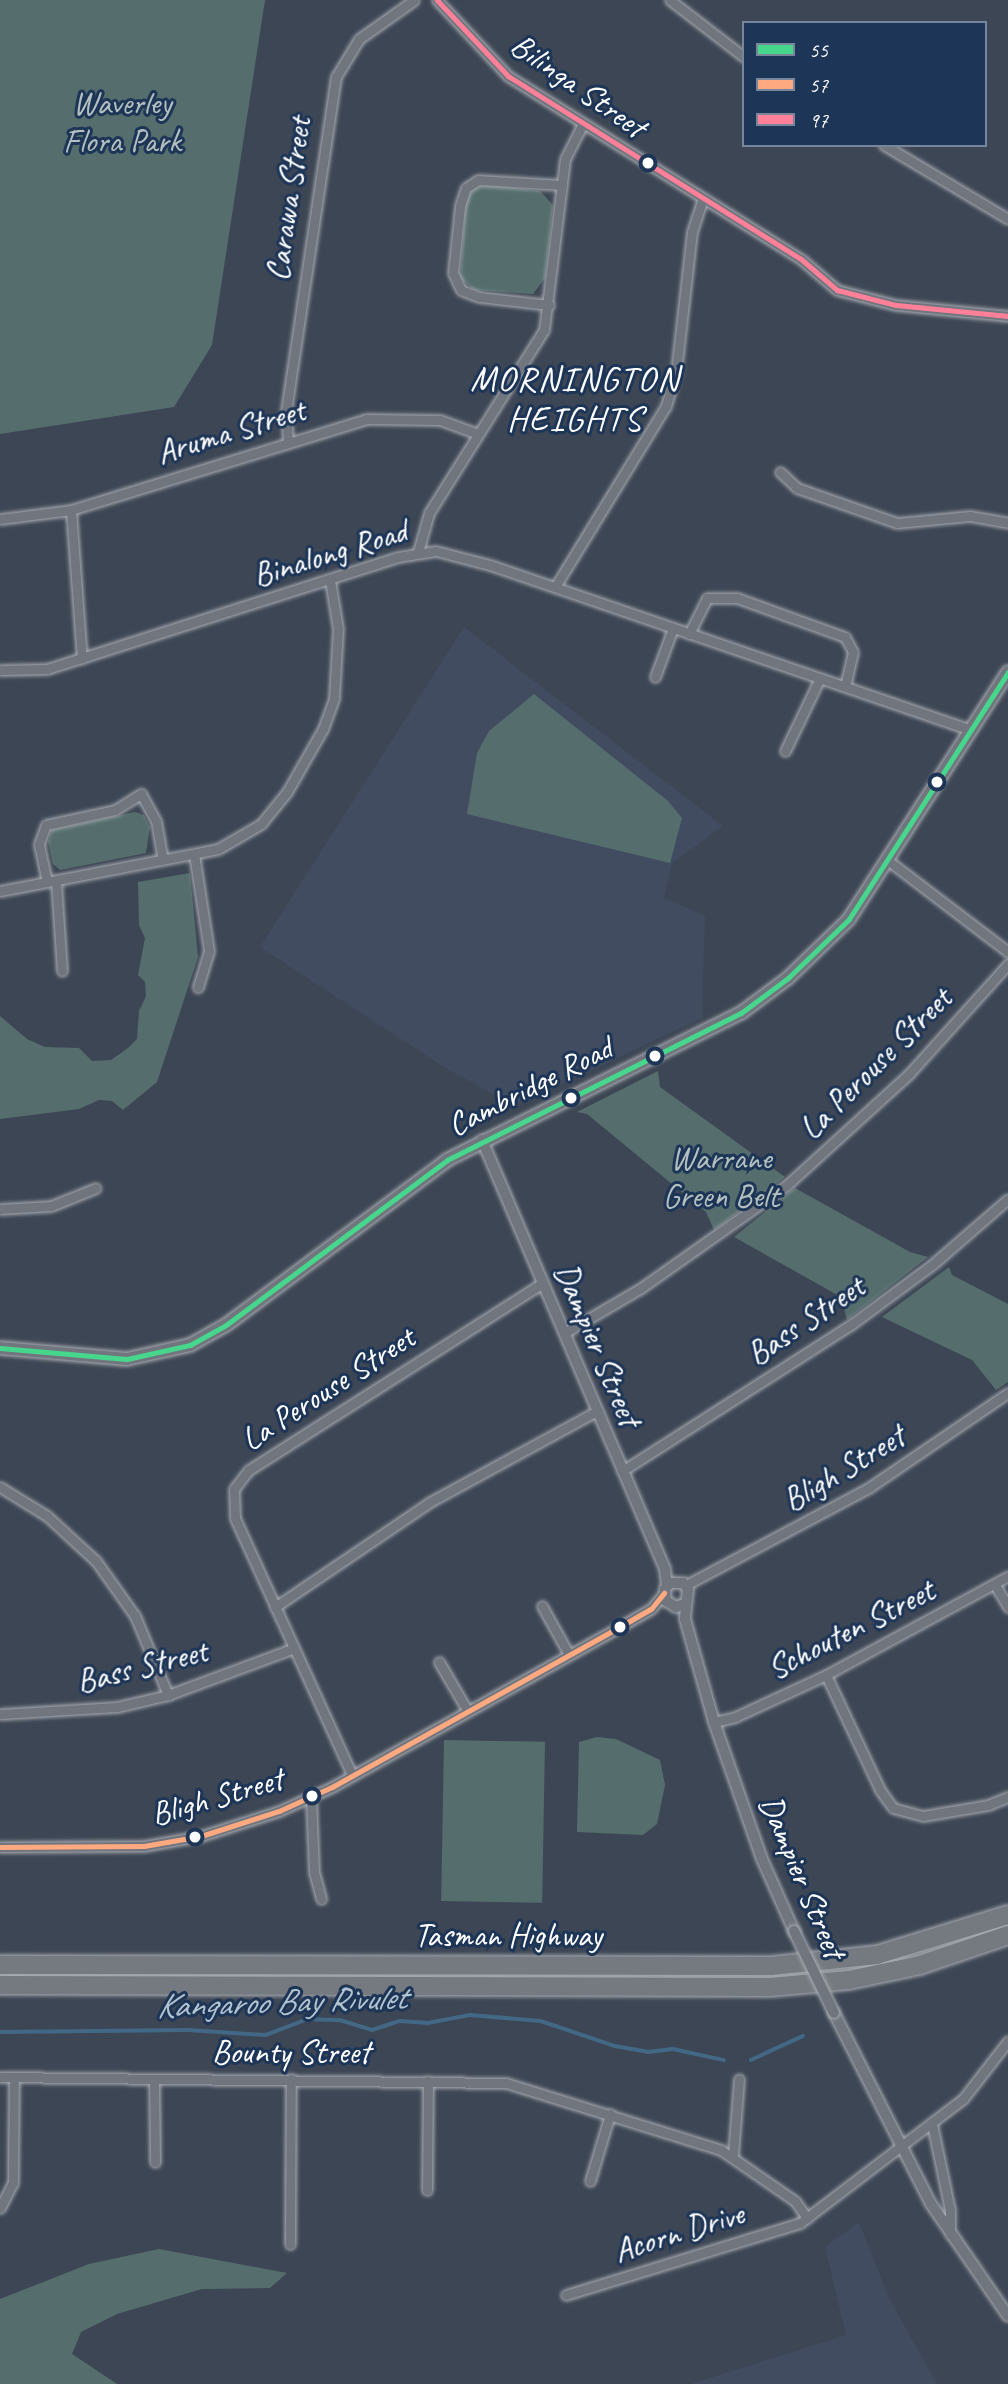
<!DOCTYPE html>
<html>
<head>
<meta charset="utf-8">
<style>
  body { margin:0 }
  #map { position:relative; width:1008px; height:2384px; overflow:hidden; background:#3d4654; font-family:Caveat,sans-serif }
  div>[style] { position:absolute }
  [style*='--x'] { left:calc(var(--x)*1px); top:calc(var(--y)*1px); width:calc(var(--w)*1px); rotate:calc(var(--a)*1deg) }
  .built>* { inset:0; background:#414c61 }
  .green>* { inset:0; background:#556e6d; transform-origin:0 0 }
  .stream>* { height:3.5px; margin:-1.75px; padding:0 1.75px; transform-origin:1.75px; border-radius:1.75px; background:#426885 }
  .roads { filter:drop-shadow(0 0 2px #a8acb2) drop-shadow(0 0 2px #a8acb2) }
  .minor>* { height:9px; margin:-4.5px; padding:0 4.5px; transform-origin:4.5px; border-radius:4.5px; background:#70757e }
  .tertiary>* { height:10px; margin:-5px; padding:0 5px; transform-origin:5px; border-radius:5px; background:#70757e }
  .secondary>* { height:12px; margin:-6px; padding:0 6px; transform-origin:6px; border-radius:6px; background:#70757e }
  .motorway>* { height:18px; margin:-9px; padding:0 9px; transform-origin:9px; border-radius:9px; background:#757a80 }
  .bridges { filter:drop-shadow(0 0 2px #a8acb2) drop-shadow(0 0 2px #a8acb2) }
  .tertiary-bridge>* { height:10px; margin:-5px; padding:0 5px; transform-origin:5px; border-radius:5px; background:#70757e }
  .bus-1>* { height:5px; margin:-2.5px; padding:0 2.5px; transform-origin:2.5px; border-radius:2.5px; background:#46d78d }
  .bus-2>* { height:5px; margin:-2.5px; padding:0 2.5px; transform-origin:2.5px; border-radius:2.5px; background:#ffa980 }
  .bus-3>* { height:5px; margin:-2.5px; padding:0 2.5px; transform-origin:2.5px; border-radius:2.5px; background:#ff8098 }
  .dots>* { width:19px; height:19px; translate:-50% -50%; box-sizing:border-box; border:4px solid #1d3557; border-radius:50% }
  span { translate:-50% -50%; white-space:nowrap; text-align:center; line-height:1.15; -webkit-text-stroke:6px #1d3557; paint-order:stroke }
  .street-label { font-size:33px; color:#fff }
  .park-label { font-size:33px; color:#b4c0bf }
  .neighbourhood-label { font-size:35px; color:#fff; letter-spacing:2px }
  .water-label { font-size:35px; color:#b3c4d0; font-style:italic }
  .legend { position:absolute; left:742px; top:21px; width:245px; height:126px; box-sizing:border-box; background:#1d3557; border:2px solid #77869a; margin:0; padding:9px 12px; list-style:none; font-size:21px; color:#fff }
  .legend li { display:flex; align-items:center; gap:14px; height:35px }
  .legend b { width:35px; border:2px solid #77869a }
</style>
</head>
<body>
<div id="map">
  <div class="built">
    <i style="clip-path:polygon(464px 627px,723px 826px,672px 863px,664px 898px,705px 916px,702px 1018px,515px 1106px,447px 1069px,260px 947px)"></i>
    <i style="clip-path:polygon(859px 2222px,889px 2298px,937px 2384px,691px 2384px,846px 2335px,825px 2247px)"></i>
  </div>
  <div class="green">
    <i style="clip-path:polygon(0 0,265px 0,212px 345px,174px 407px,0 434px)"></i>
    <i style="clip-path:polygon(486px 185px,540px 191px,553px 205px,545px 278px,533px 294px,474px 290px,460px 278px,466px 201px,473px 189px)"></i>
    <i style="clip-path:polygon(534px 694px,668px 801px,682px 818px,670px 863px,467px 814px,477px 753px,489px 731px)"></i>
    <i style="clip-path:polygon(135px 812px,144px 815px,150px 827px,146px 853px,60px 870px,53px 864px,48px 842px,52px 830px)"></i>
    <i style="clip-path:polygon(190px 873px,198px 957px,157px 1082px,123px 1110px,112px 1101px,99px 1100px,79px 1109px,0 1119px,0 1016px,27px 1039px,45px 1047px,79px 1048px,92px 1061px,111px 1060px,128px 1048px,137px 1039px,139px 1011px,146px 996px,145px 982px,138px 975px,145px 938px,139px 925px,138px 882px)"></i>
    <i style="clip-path:polygon(658px 1071px,660px 1087px,785px 1177px,714px 1230px,706px 1212px,587px 1114px,577px 1112px)"></i>
    <i style="clip-path:polygon(795px 1188px,910px 1252px,928px 1257px,847px 1320px,841px 1297px,734px 1237px)"></i>
    <i style="clip-path:polygon(949px 1267px,952px 1275px,1008px 1304px,1008px 1382px,996px 1390px,972px 1360px,882px 1317px)"></i>
    <i style="clip-path:polygon(597px 1737px,616px 1739px,660px 1760px,665px 1785px,657px 1824px,643px 1835px,577px 1832px,579px 1742px)"></i>
    <i style="left:444px;top:1740px;width:101px;height:161px;rotate:1deg"></i>
    <i style="clip-path:polygon(159px 2249px,287px 2273px,270px 2288px,202px 2289px,117px 2314px,81px 2332px,72px 2354px,117px 2384px,0 2384px,0 2299px,89px 2264px)"></i>
  </div>
  <div class="stream">
    <i style="--x:0;--y:2032;--w:188;--a:-0.6"></i>
    <i style="--x:188;--y:2030;--w:78;--a:3.7"></i>
    <i style="--x:266;--y:2035;--w:45;--a:-20.9"></i>
    <i style="--x:308;--y:2019;--w:32;--a:2"></i>
    <i style="--x:340;--y:2020;--w:34;--a:17"></i>
    <i style="--x:372;--y:2030;--w:29;--a:-18"></i>
    <i style="--x:400;--y:2021;--w:28;--a:4"></i>
    <i style="--x:428;--y:2023;--w:43;--a:-10.8"></i>
    <i style="--x:470;--y:2015;--w:71;--a:4.8"></i>
    <i style="--x:541;--y:2021;--w:78;--a:18.7"></i>
    <i style="--x:615;--y:2046;--w:34;--a:10"></i>
    <i style="--x:648;--y:2052;--w:25;--a:-7"></i>
    <i style="--x:673;--y:2049;--w:52;--a:12.2"></i>
    <i style="--x:751;--y:2060;--w:57;--a:-24.8"></i>
  </div>
  <div class="roads">
    <div class="minor">
      <i style="--x:437;--y:0;--w:104;--a:46.9"></i>
      <i style="--x:508;--y:76;--w:345;--a:32"></i>
      <i style="--x:801;--y:259;--w:48;--a:40.7"></i>
      <i style="--x:837;--y:290;--w:61;--a:14.3"></i>
      <i style="--x:896;--y:305;--w:113;--a:5.6"></i>
      <i style="--x:670;--y:0;--w:93;--a:37.6"></i>
      <i style="--x:884;--y:145;--w:144;--a:30.8"></i>
      <i style="--x:549;--y:305;--w:70;--a:-173.5"></i>
      <i style="--x:479;--y:297;--w:19;--a:-159"></i>
      <i style="--x:461;--y:290;--w:19;--a:-115"></i>
      <i style="--x:453;--y:273;--w:67;--a:-84"></i>
      <i style="--x:460;--y:206;--w:19;--a:-72"></i>
      <i style="--x:466;--y:188;--w:14;--a:-34"></i>
      <i style="--x:478;--y:180;--w:84;--a:3.4"></i>
      <i style="--x:288;--y:441;--w:30;--a:-94"></i>
      <i style="--x:286;--y:411;--w:338;--a:-81.5"></i>
      <i style="--x:336;--y:77;--w:44;--a:-58.8"></i>
      <i style="--x:359;--y:39;--w:67;--a:-35.3"></i>
      <i style="--x:780;--y:472;--w:23;--a:43"></i>
      <i style="--x:797;--y:488;--w:106;--a:19.3"></i>
      <i style="--x:897;--y:523;--w:73;--a:-5.5"></i>
      <i style="--x:970;--y:516;--w:39;--a:10"></i>
      <i style="--x:71;--y:510;--w:149;--a:85.8"></i>
      <i style="--x:0;--y:519;--w:72;--a:-7.2"></i>
      <i style="--x:71;--y:510;--w:310;--a:-17.1"></i>
      <i style="--x:367;--y:419;--w:73;--a:0.8"></i>
      <i style="--x:440;--y:420;--w:40;--a:20.2"></i>
      <i style="--x:418;--y:552;--w:41;--a:-74.2"></i>
      <i style="--x:429;--y:513;--w:216;--a:-57.9"></i>
      <i style="--x:544;--y:330;--w:172;--a:-83"></i>
      <i style="--x:565;--y:159;--w:38;--a:-63"></i>
      <i style="--x:555;--y:587;--w:212;--a:-58.5"></i>
      <i style="--x:666;--y:406;--w:35;--a:-74"></i>
      <i style="--x:676;--y:372;--w:141;--a:-83.5"></i>
      <i style="--x:692;--y:232;--w:35;--a:-72"></i>
      <i style="--x:689;--y:634;--w:40;--a:-63.4"></i>
      <i style="--x:707;--y:598;--w:30;--a:0"></i>
      <i style="--x:737;--y:598;--w:115;--a:19.9"></i>
      <i style="--x:845;--y:637;--w:17;--a:62"></i>
      <i style="--x:853;--y:652;--w:35;--a:103"></i>
      <i style="--x:0;--y:670;--w:47;--a:-1.2"></i>
      <i style="--x:47;--y:669;--w:368;--a:-17.7"></i>
      <i style="--x:398;--y:557;--w:38;--a:-9"></i>
      <i style="--x:436;--y:551;--w:56;--a:14.5"></i>
      <i style="--x:490;--y:565;--w:509;--a:18.93"></i>
      <i style="--x:655;--y:677;--w:52;--a:-69.8"></i>
      <i style="--x:785;--y:751;--w:81;--a:-64.4"></i>
      <i style="--x:194;--y:854;--w:98;--a:81.2"></i>
      <i style="--x:209;--y:951;--w:38;--a:107"></i>
      <i style="--x:890;--y:862;--w:148;--a:37.3"></i>
      <i style="--x:56;--y:881;--w:90;--a:86.2"></i>
      <i style="--x:47;--y:882;--w:39;--a:-102"></i>
      <i style="--x:39;--y:844;--w:20;--a:-70"></i>
      <i style="--x:46;--y:825;--w:71;--a:-12.3"></i>
      <i style="--x:115;--y:810;--w:31;--a:-32"></i>
      <i style="--x:141;--y:794;--w:31;--a:61"></i>
      <i style="--x:156;--y:821;--w:39;--a:80"></i>
      <i style="--x:0;--y:891;--w:222;--a:-10.9"></i>
      <i style="--x:218;--y:849;--w:50;--a:-30.2"></i>
      <i style="--x:261;--y:824;--w:41;--a:-50.9"></i>
      <i style="--x:287;--y:792;--w:73;--a:-60.3"></i>
      <i style="--x:323;--y:729;--w:33;--a:-70"></i>
      <i style="--x:334;--y:698;--w:69;--a:-86.7"></i>
      <i style="--x:338;--y:629;--w:50;--a:-99.3"></i>
      <i style="--x:0;--y:1209;--w:51;--a:-3.4"></i>
      <i style="--x:51;--y:1206;--w:48;--a:-21.8"></i>
      <i style="--x:564;--y:1333;--w:89;--a:-30.3"></i>
      <i style="--x:641;--y:1288;--w:179;--a:-35.2"></i>
      <i style="--x:787;--y:1185;--w:165;--a:-42.3"></i>
      <i style="--x:909;--y:1074;--w:148;--a:-48"></i>
      <i style="--x:622;--y:1471;--w:273;--a:-32.6"></i>
      <i style="--x:852;--y:1324;--w:101;--a:-36.5"></i>
      <i style="--x:933;--y:1264;--w:99;--a:-40.9"></i>
      <i style="--x:0;--y:1487;--w:55;--a:31.7"></i>
      <i style="--x:47;--y:1516;--w:67;--a:42.6"></i>
      <i style="--x:96;--y:1561;--w:67;--a:54.7"></i>
      <i style="--x:135;--y:1616;--w:86;--a:67.3"></i>
      <i style="--x:686;--y:1585;--w:208;--a:-28"></i>
      <i style="--x:870;--y:1487;--w:167;--a:-34.3"></i>
      <i style="--x:995;--y:1585;--w:26;--a:59"></i>
      <i style="--x:542;--y:1606;--w:54;--a:61"></i>
      <i style="--x:275;--y:1607;--w:187;--a:-34.1"></i>
      <i style="--x:430;--y:1502;--w:190;--a:-28.6"></i>
      <i style="--x:439;--y:1662;--w:56;--a:59.7"></i>
      <i style="--x:826;--y:1675;--w:127;--a:64.8"></i>
      <i style="--x:880;--y:1790;--w:22;--a:54"></i>
      <i style="--x:893;--y:1808;--w:31;--a:15"></i>
      <i style="--x:923;--y:1816;--w:66;--a:-9.6"></i>
      <i style="--x:988;--y:1805;--w:22;--a:-22"></i>
      <i style="--x:0;--y:1714;--w:117;--a:-3.4"></i>
      <i style="--x:117;--y:1707;--w:52;--a:-13.2"></i>
      <i style="--x:168;--y:1695;--w:132;--a:-20.4"></i>
      <i style="--x:714;--y:1722;--w:22;--a:-13"></i>
      <i style="--x:735;--y:1717;--w:100;--a:-24.8"></i>
      <i style="--x:826;--y:1675;--w:207;--a:-28.5"></i>
      <i style="--x:352;--y:1775;--w:282;--a:-114.5"></i>
      <i style="--x:235;--y:1518;--w:29;--a:-92"></i>
      <i style="--x:234;--y:1489;--w:24;--a:-52"></i>
      <i style="--x:249;--y:1470;--w:348;--a:-32.5"></i>
      <i style="--x:311;--y:1797;--w:75;--a:87.7"></i>
      <i style="--x:314;--y:1872;--w:28;--a:75"></i>
      <i style="--x:0;--y:1847;--w:144;--a:-0.4"></i>
      <i style="--x:144;--y:1846;--w:58;--a:-10"></i>
      <i style="--x:201;--y:1836;--w:82;--a:-17.8"></i>
      <i style="--x:279;--y:1811;--w:58;--a:-24.4"></i>
      <i style="--x:332;--y:1787;--w:331;--a:-29.1"></i>
      <i style="--x:621;--y:1626;--w:34;--a:-30"></i>
      <i style="--x:651;--y:1609;--w:21;--a:-51"></i>
      <i style="--x:0;--y:2077;--w:506;--a:0.68"></i>
      <i style="--x:506;--y:2083;--w:225;--a:17.3"></i>
      <i style="--x:721;--y:2150;--w:90;--a:34.6"></i>
      <i style="--x:795;--y:2201;--w:21;--a:55"></i>
      <i style="--x:154;--y:2079;--w:83;--a:89.3"></i>
      <i style="--x:932;--y:2124;--w:88;--a:78.2"></i>
      <i style="--x:950;--y:2210;--w:24;--a:90"></i>
      <i style="--x:733;--y:2155;--w:76;--a:-85.5"></i>
      <i style="--x:590;--y:2181;--w:70;--a:-73.4"></i>
      <i style="--x:427;--y:2190;--w:109;--a:-89.5"></i>
      <i style="--x:0;--y:2208;--w:28;--a:-63"></i>
      <i style="--x:13;--y:2183;--w:106;--a:-89.5"></i>
      <i style="--x:290;--y:2244;--w:165;--a:-89.7"></i>
      <i style="--x:566;--y:2295;--w:245;--a:-17.1"></i>
      <i style="--x:800;--y:2223;--w:205;--a:-37.3"></i>
      <i style="--x:963;--y:2099;--w:73;--a:-52.2"></i>
    </div>
    <div class="tertiary">
      <i style="--x:482;--y:1140;--w:467;--a:66.9"></i>
      <i style="--x:665;--y:1570;--w:16;--a:83"></i>
      <i style="--x:684;--y:1604;--w:9;--a:159"></i>
      <i style="--x:676;--y:1607;--w:12;--a:-149"></i>
      <i style="--x:666;--y:1601;--w:12;--a:-95"></i>
      <i style="--x:665;--y:1589;--w:8;--a:-50"></i>
      <i style="--x:670;--y:1583;--w:13;--a:0"></i>
      <i style="--x:683;--y:1583;--w:8;--a:50"></i>
      <i style="--x:688;--y:1589;--w:30;--a:96"></i>
      <i style="--x:685;--y:1619;--w:107;--a:74.3"></i>
      <i style="--x:714;--y:1722;--w:145;--a:70.7"></i>
      <i style="--x:762;--y:1859;--w:79;--a:66"></i>
      <i style="--x:834;--y:2013;--w:214;--a:63.1"></i>
      <i style="--x:931;--y:2204;--w:136;--a:55.5"></i>
    </div>
    <div class="secondary">
      <i style="--x:0;--y:1348;--w:127;--a:5"></i>
      <i style="--x:127;--y:1359;--w:65;--a:-12.5"></i>
      <i style="--x:190;--y:1345;--w:41;--a:-29.1"></i>
      <i style="--x:226;--y:1325;--w:276;--a:-36.7"></i>
      <i style="--x:447;--y:1160;--w:329;--a:-26.6"></i>
      <i style="--x:741;--y:1013;--w:59;--a:-36.7"></i>
      <i style="--x:788;--y:978;--w:85;--a:-44"></i>
      <i style="--x:849;--y:919;--w:294;--a:-57.2"></i>
    </div>
    <div class="motorway">
      <i style="--x:0;--y:1965;--w:771;--a:0.07"></i>
      <i style="--x:771;--y:1966;--w:107;--a:-5.9"></i>
      <i style="--x:877;--y:1955;--w:137;--a:-17"></i>
      <i style="--x:0;--y:1985;--w:770;--a:0.15"></i>
      <i style="--x:770;--y:1987;--w:79;--a:-5.1"></i>
      <i style="--x:849;--y:1980;--w:73;--a:-11.9"></i>
      <i style="--x:920;--y:1965;--w:93;--a:-18.8"></i>
    </div>
  </div>
  <div class="bridges">
    <div class="tertiary-bridge">
      <i style="--x:794;--y:1931;--w:91;--a:64"></i>
    </div>
  </div>
  <div class="bus-1">
    <i style="--x:0;--y:1348;--w:127;--a:5"></i>
    <i style="--x:127;--y:1359;--w:65;--a:-12.5"></i>
    <i style="--x:190;--y:1345;--w:41;--a:-29.1"></i>
    <i style="--x:226;--y:1325;--w:276;--a:-36.7"></i>
    <i style="--x:447;--y:1160;--w:329;--a:-26.6"></i>
    <i style="--x:741;--y:1013;--w:59;--a:-36.7"></i>
    <i style="--x:788;--y:978;--w:85;--a:-44"></i>
    <i style="--x:849;--y:919;--w:294;--a:-57.2"></i>
  </div>
  <div class="bus-2">
    <i style="--x:0;--y:1847;--w:144;--a:-0.4"></i>
    <i style="--x:144;--y:1846;--w:58;--a:-10"></i>
    <i style="--x:201;--y:1836;--w:82;--a:-17.8"></i>
    <i style="--x:279;--y:1811;--w:58;--a:-24.4"></i>
    <i style="--x:332;--y:1787;--w:331;--a:-29.1"></i>
    <i style="--x:621;--y:1626;--w:34;--a:-30"></i>
    <i style="--x:651;--y:1609;--w:21;--a:-51"></i>
  </div>
  <div class="bus-3">
    <i style="--x:437;--y:0;--w:104;--a:46.9"></i>
    <i style="--x:508;--y:76;--w:345;--a:32"></i>
    <i style="--x:801;--y:259;--w:48;--a:40.7"></i>
    <i style="--x:837;--y:290;--w:61;--a:14.3"></i>
    <i style="--x:896;--y:305;--w:113;--a:5.6"></i>
  </div>
  <div class="dots">
    <i style="left:648px;top:163px;background:#fff"></i>
    <i style="left:937px;top:782px;background:#fff"></i>
    <i style="left:655px;top:1056px;background:#fff"></i>
    <i style="left:571px;top:1098px;background:#fff"></i>
    <i style="left:620px;top:1627px;background:#fff"></i>
    <i style="left:312px;top:1796px;background:#fff"></i>
    <i style="left:195px;top:1837px;background:#fff"></i>
  </div>
  <div class="street-label">
    <span style="left:578px;top:86px;rotate:35deg">Bilinga Street</span>
    <span style="left:289px;top:199px;rotate:-82deg">Carawa Street</span>
    <span style="left:231px;top:432px;rotate:-17deg">Aruma Street</span>
    <span style="left:330px;top:554px;rotate:-17deg">Binalong Road</span>
    <span style="left:876px;top:1064px;rotate:-45deg">La Perouse Street</span>
    <span style="left:530px;top:1087px;rotate:-27deg">Cambridge Road</span>
    <span style="left:806px;top:1321px;rotate:-34deg">Bass Street</span>
    <span style="left:597px;top:1345px;rotate:67deg">Dampier Street</span>
    <span style="left:328px;top:1389px;rotate:-33deg">La Perouse Street</span>
    <span style="left:844px;top:1469px;rotate:-31deg">Bligh Street</span>
    <span style="left:851px;top:1630px;rotate:-27deg">Schouten Street</span>
    <span style="left:142px;top:1667px;rotate:-14deg">Bass Street</span>
    <span style="left:217px;top:1797px;rotate:-16deg">Bligh Street</span>
    <span style="left:802px;top:1877px;rotate:67deg">Dampier Street</span>
    <span style="left:508px;top:1936px">Tasman Highway</span>
    <span style="left:291px;top:2053px">Bounty Street</span>
    <span style="left:679px;top:2233px;rotate:-17deg">Acorn Drive</span>
  </div>
  <div class="park-label">
    <span style="left:122px;top:123px">Waverley<br>Flora Park</span>
    <span style="left:721px;top:1178px">Warrane<br>Green Belt</span>
  </div>
  <div class="neighbourhood-label">
    <span style="left:575px;top:399px">MORNINGTON<br>HEIGHTS</span>
  </div>
  <div class="water-label">
    <span style="left:281px;top:2002px;rotate:-2deg">Kangaroo Bay Rivulet</span>
  </div>
  <ul class="legend">
  <li><b style="height:9px;background:#46d78d"></b>55</li>
  <li><b style="height:9px;background:#ffa980"></b>57</li>
  <li><b style="height:9px;background:#ff8098"></b>97</li>
  </ul>
</div>
</body>
</html>
